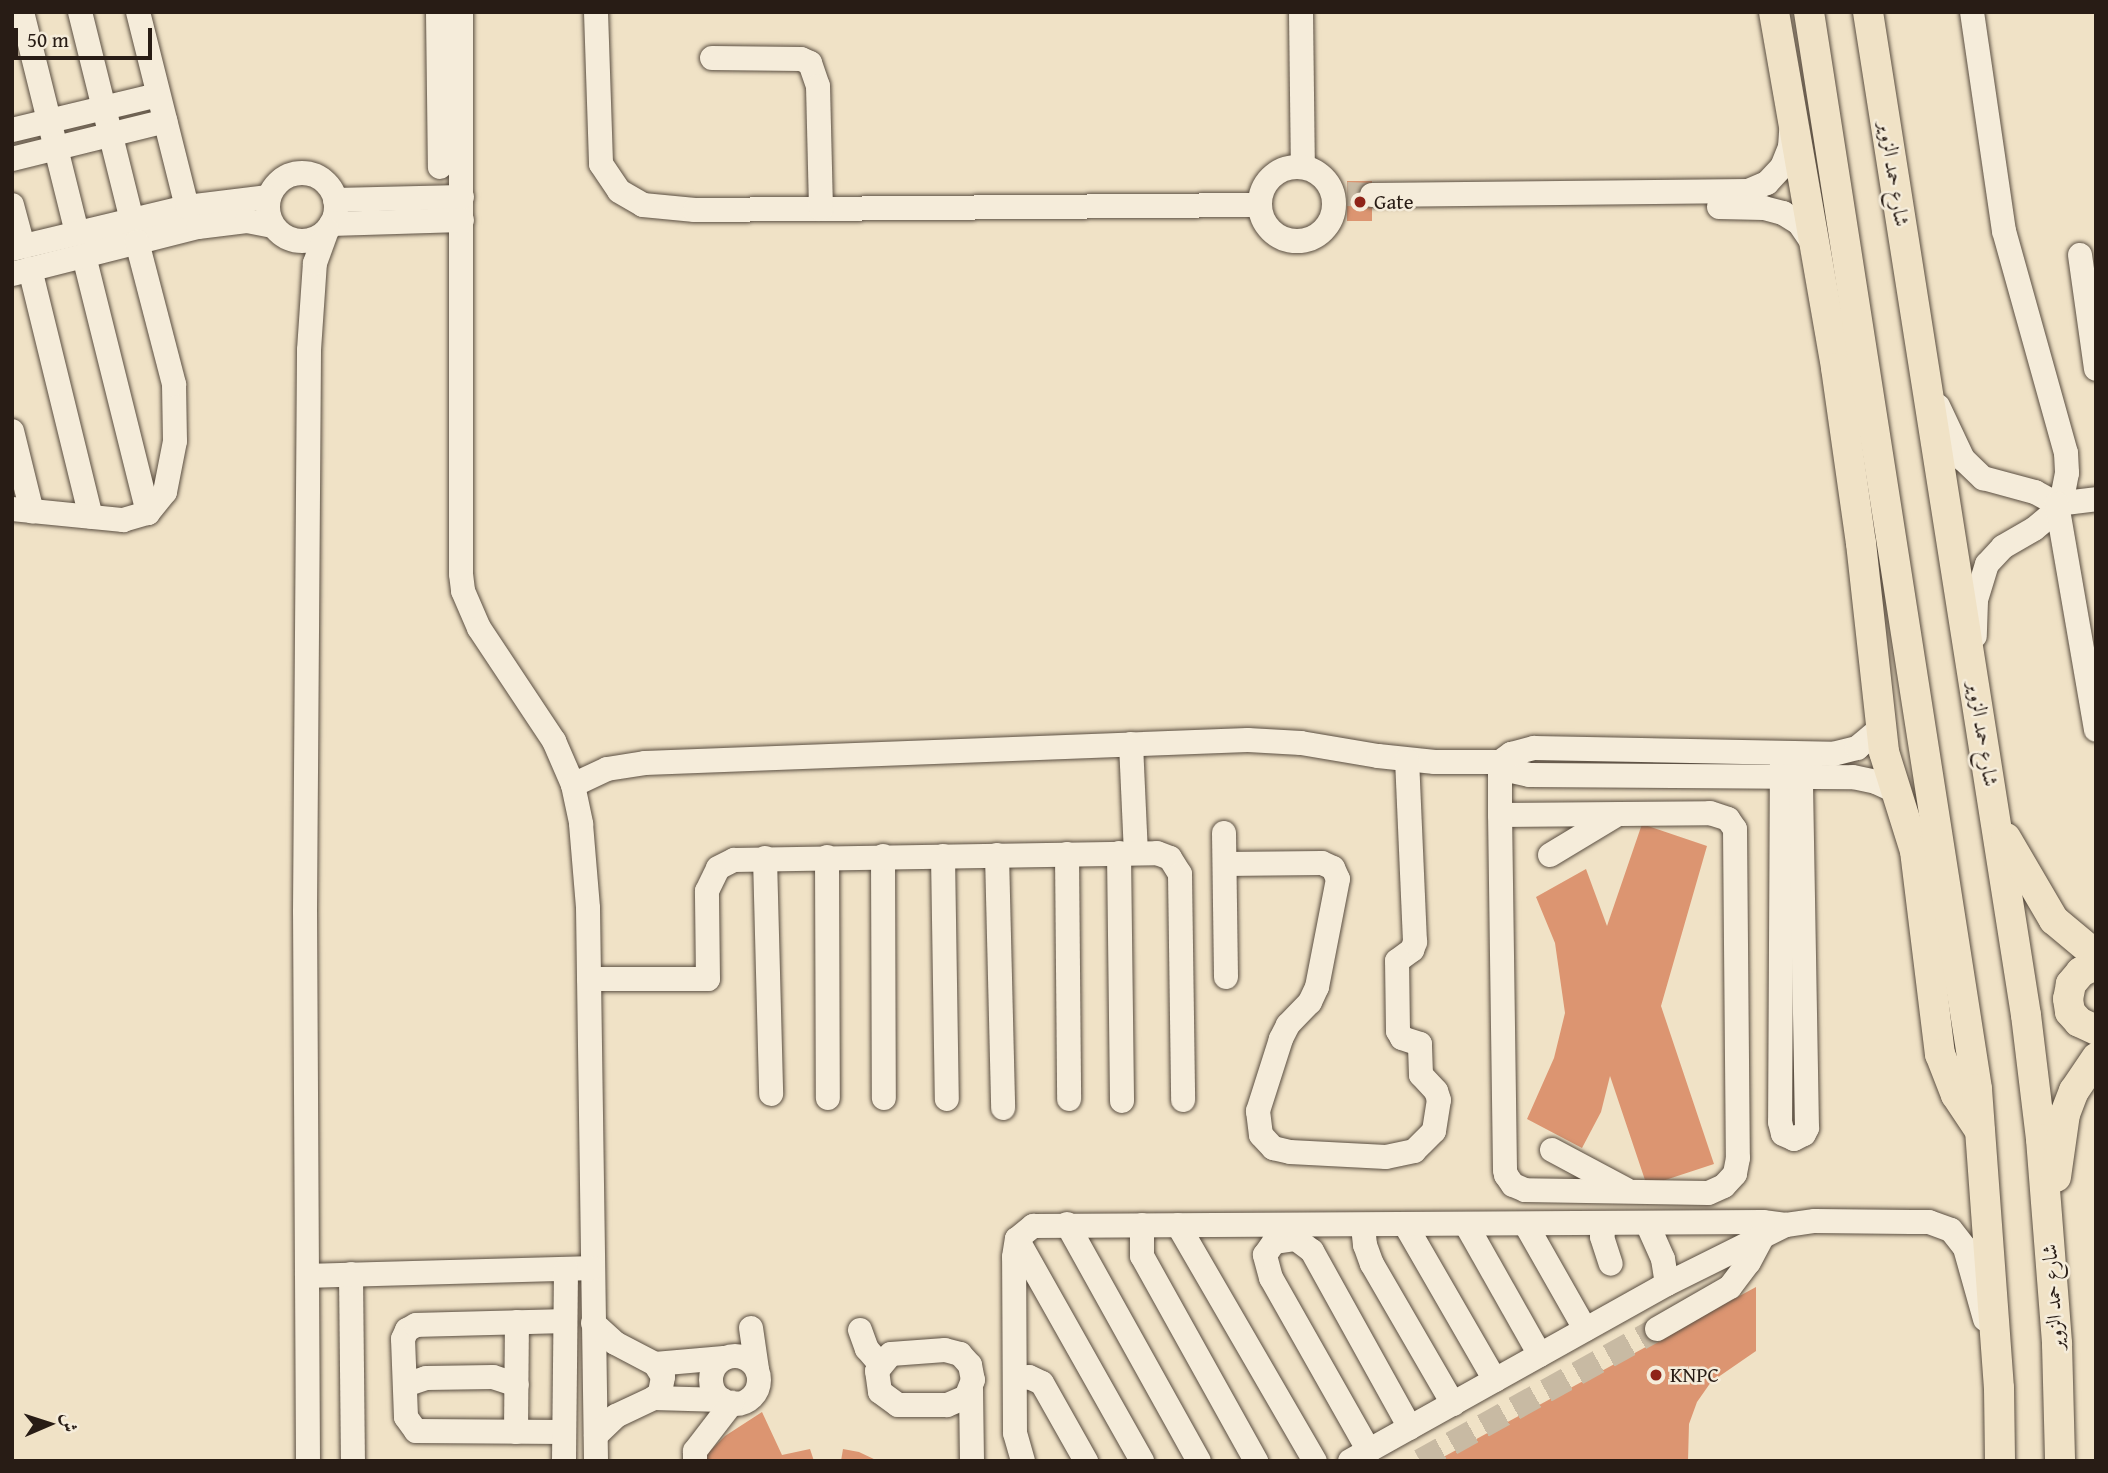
<!DOCTYPE html>
<html>
<head>
<meta charset="utf-8">
<style>
  body { margin:0 }
  #map { position:relative; width:2108px; height:1473px; overflow:hidden; background:#f0e2c6; font-family:"Gentium Book Plus",Amiri,serif }
  div>[style] { position:absolute }
  [style*='--x'] { left:calc(var(--x)*1px); top:calc(var(--y)*1px); width:calc(var(--w)*1px); rotate:calc(var(--a)*1deg) }
  .building>* { inset:0; background:#dc9571; transform-origin:0 0 }
  .minor-tunnel>* { height:24px; margin-top:-12px; transform-origin:0; background:repeating-linear-gradient(90deg,#c8baa3 0 24px,transparent 0 36px) }
  .roads { filter:drop-shadow(0 0 2px #5a4e41) drop-shadow(0 0 2px #5a4e41) }
  .minor>* { height:24px; margin:-12px; padding:0 12px; transform-origin:12px; border-radius:12px; background:#f5ecda }
  .minor>.ring { margin:-12px; padding:0; box-sizing:content-box; background:none; border:24px solid #f5ecda; border-radius:50% }
  .major>* { height:30px; margin:-15px; padding:0 15px; transform-origin:15px; border-radius:15px; background:#f0e2c6 }
  .dots>* { width:19px; height:19px; translate:-50% -50%; box-sizing:border-box; border:4px solid #f5ecda; border-radius:50% }
  span { translate:-50% -50%; white-space:nowrap; text-align:center; line-height:1.15; -webkit-text-stroke:5px #f5ecda; paint-order:stroke }
  .street-label { font-size:21px; color:#281c15 }
  .poi-label { font-size:21px; color:#281c15 }
  .left { translate:0 -50%; text-align:left }
  .frame { position:absolute; inset:0; border:14px solid #281c15; pointer-events:none }
  .north { position:absolute; left:14px; top:1389px; width:70px; height:70px; -webkit-text-stroke:5px #f5ecda; paint-order:stroke; rotate:87deg; font-size:19px; font-weight:700; line-height:28px; text-align:center; color:#281c15 }
  .north::after { content:''; display:block; margin:auto; width:24px; height:32px; background:#281c15; clip-path:polygon(50% 0,100% 100%,50% 72%,0 100%) }
  .scale { position:absolute; left:14px; top:28px; width:138px; height:32px; box-sizing:border-box; border:4px solid #281c15; border-top:0; padding-left:9px; font-size:21px; line-height:24px; white-space:nowrap; color:#281c15; -webkit-text-stroke:5px #f5ecda; paint-order:stroke }
</style>
</head>
<body>
<div id="map">
  <div class="building">
    <i style="left:1347px;top:181px;width:25px;height:40px"></i>
    <i style="clip-path:polygon(1642px 824px,1707px 846px,1661px 1006px,1714px 1164px,1647px 1186px,1610px 1076px,1601px 1112px,1582px 1148px,1527px 1119px,1554px 1058px,1565px 1013px,1555px 943px,1536px 897px,1586px 869px,1607px 926px)"></i>
    <i style="clip-path:polygon(1756px 1287px,1756px 1351px,1711px 1382px,1697px 1402px,1689px 1424px,1688px 1461px,1436px 1461px)"></i>
    <i style="clip-path:polygon(762px 1412px,782px 1455px,810px 1449px,814px 1461px,702px 1459px,725px 1436px)"></i>
    <i style="clip-path:polygon(843px 1449px,859px 1452px,878px 1461px,841px 1461px)"></i>
  </div>
  <div class="minor-tunnel">
    <i style="--x:1347;--y:194;--w:25;--a:2"></i>
    <i style="--x:1420;--y:1461;--w:271;--a:-29.1"></i>
  </div>
  <div class="roads">
    <div class="minor">
      <i style="--x:22;--y:12;--w:228;--a:76"></i>
      <i style="--x:80;--y:12;--w:214;--a:76"></i>
      <i style="--x:138;--y:12;--w:201;--a:75.9"></i>
      <i style="--x:438;--y:12;--w:155;--a:89.3"></i>
      <i style="--x:461;--y:12;--w:562;--a:90"></i>
      <i style="--x:461;--y:574;--w:17;--a:83"></i>
      <i style="--x:463;--y:591;--w:40;--a:66.6"></i>
      <i style="--x:479;--y:628;--w:136;--a:56.4"></i>
      <i style="--x:554;--y:741;--w:48;--a:66.6"></i>
      <i style="--x:573;--y:785;--w:40;--a:78"></i>
      <i style="--x:581;--y:824;--w:84;--a:85.2"></i>
      <i style="--x:588;--y:908;--w:553;--a:89.17"></i>
      <i style="--x:596;--y:12;--w:152;--a:88.1"></i>
      <i style="--x:601;--y:164;--w:32;--a:56"></i>
      <i style="--x:619;--y:191;--w:28;--a:30"></i>
      <i style="--x:643;--y:205;--w:52;--a:5.5"></i>
      <i style="--x:695;--y:210;--w:565;--a:-0.51"></i>
      <i style="--x:1301;--y:12;--w:155;--a:89.3"></i>
      <i style="--x:1972;--y:12;--w:221;--a:81.7"></i>
      <i style="--x:2004;--y:231;--w:230;--a:74.4"></i>
      <i style="--x:2066;--y:453;--w:20;--a:87"></i>
      <i style="--x:2067;--y:473;--w:20;--a:101"></i>
      <i style="--x:2063;--y:493;--w:24;--a:118"></i>
      <i style="--x:2052;--y:514;--w:23;--a:140"></i>
      <i style="--x:2034;--y:529;--w:36;--a:150"></i>
      <i style="--x:2003;--y:547;--w:23;--a:133"></i>
      <i style="--x:1987;--y:564;--w:39;--a:107"></i>
      <i style="--x:1976;--y:601;--w:35;--a:92"></i>
      <i style="--x:712;--y:58;--w:89;--a:0.6"></i>
      <i style="--x:801;--y:59;--w:10;--a:24"></i>
      <i style="--x:810;--y:63;--w:24;--a:71"></i>
      <i style="--x:818;--y:86;--w:123;--a:88.6"></i>
      <i style="--x:12;--y:130;--w:150;--a:-13.5"></i>
      <i style="--x:12;--y:159;--w:158;--a:-13.9"></i>
      <i class="ring" style="left:1260px;top:167px;width:50px;height:50px"></i>
      <i class="ring" style="left:268px;top:173px;width:44px;height:44px"></i>
      <i style="--x:1372;--y:195;--w:376;--a:-0.6"></i>
      <i style="--x:1748;--y:191;--w:21;--a:-23"></i>
      <i style="--x:1767;--y:183;--w:22;--a:-47"></i>
      <i style="--x:1782;--y:167;--w:22;--a:-68"></i>
      <i style="--x:1790;--y:147;--w:16;--a:-86"></i>
      <i style="--x:335;--y:200;--w:127;--a:-1.4"></i>
      <i style="--x:12;--y:205;--w:42;--a:75"></i>
      <i style="--x:1719;--y:207;--w:45;--a:1.3"></i>
      <i style="--x:1764;--y:208;--w:20;--a:15"></i>
      <i style="--x:1783;--y:213;--w:19;--a:32"></i>
      <i style="--x:1799;--y:223;--w:27;--a:56"></i>
      <i style="--x:331;--y:224;--w:131;--a:-1.7"></i>
      <i style="--x:12;--y:249;--w:180;--a:-13.5"></i>
      <i style="--x:187;--y:207;--w:82;--a:-7"></i>
      <i style="--x:2080;--y:255;--w:115;--a:82"></i>
      <i style="--x:84;--y:256;--w:265;--a:76"></i>
      <i style="--x:30;--y:269;--w:255;--a:76.2"></i>
      <i style="--x:12;--y:274;--w:192;--a:-14.2"></i>
      <i style="--x:198;--y:227;--w:49;--a:-7"></i>
      <i style="--x:247;--y:221;--w:26;--a:11"></i>
      <i style="--x:1938;--y:406;--w:59;--a:64.7"></i>
      <i style="--x:1963;--y:459;--w:28;--a:44"></i>
      <i style="--x:1983;--y:478;--w:54;--a:15.1"></i>
      <i style="--x:2035;--y:492;--w:25;--a:29"></i>
      <i style="--x:2057;--y:504;--w:39;--a:-7"></i>
      <i style="--x:12;--y:431;--w:83;--a:76.1"></i>
      <i style="--x:2057;--y:504;--w:229;--a:80.2"></i>
      <i style="--x:12;--y:509;--w:112;--a:5.7"></i>
      <i style="--x:123;--y:520;--w:26;--a:-16"></i>
      <i style="--x:148;--y:513;--w:27;--a:-51"></i>
      <i style="--x:165;--y:492;--w:52;--a:-78.9"></i>
      <i style="--x:175;--y:441;--w:57;--a:-91"></i>
      <i style="--x:174;--y:384;--w:147;--a:-104.6"></i>
      <i style="--x:1131;--y:744;--w:109;--a:87.4"></i>
      <i style="--x:1782;--y:753;--w:369;--a:90.3"></i>
      <i style="--x:1780;--y:1122;--w:12;--a:76"></i>
      <i style="--x:1783;--y:1134;--w:12;--a:24"></i>
      <i style="--x:1794;--y:1139;--w:11;--a:-27"></i>
      <i style="--x:1804;--y:1134;--w:7;--a:-63"></i>
      <i style="--x:1807;--y:1128;--w:351;--a:-91"></i>
      <i style="--x:1500;--y:762;--w:15;--a:37"></i>
      <i style="--x:1512;--y:771;--w:18;--a:13"></i>
      <i style="--x:1530;--y:775;--w:323;--a:0.4"></i>
      <i style="--x:1853;--y:777;--w:24;--a:12"></i>
      <i style="--x:1876;--y:782;--w:21;--a:25"></i>
      <i style="--x:573;--y:785;--w:38;--a:-25"></i>
      <i style="--x:607;--y:769;--w:38;--a:-9"></i>
      <i style="--x:645;--y:763;--w:603;--a:-2.18"></i>
      <i style="--x:1248;--y:740;--w:53;--a:3.2"></i>
      <i style="--x:1301;--y:743;--w:78;--a:9.6"></i>
      <i style="--x:1378;--y:756;--w:57;--a:6"></i>
      <i style="--x:1435;--y:762;--w:65;--a:0"></i>
      <i style="--x:1500;--y:762;--w:14;--a:-36"></i>
      <i style="--x:1511;--y:754;--w:24;--a:-15"></i>
      <i style="--x:1534;--y:748;--w:299;--a:1.1"></i>
      <i style="--x:1833;--y:754;--w:25;--a:-14"></i>
      <i style="--x:1857;--y:748;--w:31;--a:-40"></i>
      <i style="--x:1500;--y:815;--w:210;--a:-0.5"></i>
      <i style="--x:1710;--y:813;--w:19;--a:18"></i>
      <i style="--x:1728;--y:819;--w:12;--a:55"></i>
      <i style="--x:1735;--y:829;--w:329;--a:89.5"></i>
      <i style="--x:1738;--y:1158;--w:16;--a:101"></i>
      <i style="--x:1735;--y:1174;--w:16;--a:133"></i>
      <i style="--x:1724;--y:1186;--w:17;--a:156"></i>
      <i style="--x:1708;--y:1193;--w:183;--a:-179.1"></i>
      <i style="--x:1525;--y:1190;--w:13;--a:-157"></i>
      <i style="--x:1513;--y:1185;--w:12;--a:-125"></i>
      <i style="--x:1506;--y:1175;--w:5;--a:-101"></i>
      <i style="--x:1505;--y:1170;--w:355;--a:-90.8"></i>
      <i style="--x:1500;--y:815;--w:53;--a:-90"></i>
      <i style="--x:1224;--y:833;--w:144;--a:89.2"></i>
      <i style="--x:1119;--y:853;--w:248;--a:89.3"></i>
      <i style="--x:1067;--y:854;--w:245;--a:89.5"></i>
      <i style="--x:997;--y:855;--w:253;--a:88.6"></i>
      <i style="--x:1550;--y:855;--w:79;--a:-31.1"></i>
      <i style="--x:883;--y:856;--w:242;--a:89.8"></i>
      <i style="--x:943;--y:856;--w:243;--a:89.1"></i>
      <i style="--x:827;--y:857;--w:241;--a:89.8"></i>
      <i style="--x:765;--y:858;--w:236;--a:88.5"></i>
      <i style="--x:1225;--y:864;--w:97;--a:-0.6"></i>
      <i style="--x:1322;--y:863;--w:12;--a:24"></i>
      <i style="--x:1333;--y:868;--w:12;--a:66"></i>
      <i style="--x:1338;--y:879;--w:110;--a:101"></i>
      <i style="--x:1317;--y:987;--w:17;--a:115"></i>
      <i style="--x:1310;--y:1002;--w:32;--a:134"></i>
      <i style="--x:1288;--y:1025;--w:16;--a:117"></i>
      <i style="--x:1281;--y:1039;--w:76;--a:107.7"></i>
      <i style="--x:1258;--y:1111;--w:24;--a:83"></i>
      <i style="--x:1261;--y:1135;--w:18;--a:47"></i>
      <i style="--x:1273;--y:1148;--w:17;--a:13"></i>
      <i style="--x:1290;--y:1152;--w:96;--a:3"></i>
      <i style="--x:1386;--y:1157;--w:29;--a:-12"></i>
      <i style="--x:1414;--y:1151;--w:28;--a:-45"></i>
      <i style="--x:1434;--y:1131;--w:31;--a:-81"></i>
      <i style="--x:1439;--y:1100;--w:9;--a:-108"></i>
      <i style="--x:1436;--y:1091;--w:22;--a:-133"></i>
      <i style="--x:1421;--y:1075;--w:31;--a:-92"></i>
      <i style="--x:1420;--y:1044;--w:19;--a:-162"></i>
      <i style="--x:1402;--y:1038;--w:8;--a:-120"></i>
      <i style="--x:1398;--y:1031;--w:70;--a:-90.8"></i>
      <i style="--x:1397;--y:961;--w:19;--a:-36"></i>
      <i style="--x:1412;--y:950;--w:9;--a:-69"></i>
      <i style="--x:1415;--y:942;--w:182;--a:-92.5"></i>
      <i style="--x:589;--y:979;--w:119;--a:0"></i>
      <i style="--x:708;--y:979;--w:88;--a:-90.7"></i>
      <i style="--x:707;--y:891;--w:25;--a:-64"></i>
      <i style="--x:718;--y:868;--w:18;--a:-27"></i>
      <i style="--x:734;--y:860;--w:423;--a:-0.9"></i>
      <i style="--x:1157;--y:853;--w:14;--a:21"></i>
      <i style="--x:1170;--y:858;--w:19;--a:58"></i>
      <i style="--x:1180;--y:874;--w:226;--a:89.2"></i>
      <i style="--x:1552;--y:1150;--w:83;--a:28.1"></i>
      <i style="--x:1647;--y:1223;--w:39;--a:66"></i>
      <i style="--x:1663;--y:1259;--w:25;--a:81"></i>
      <i style="--x:1067;--y:1224;--w:271;--a:60.9"></i>
      <i style="--x:1605;--y:1224;--w:13;--a:103"></i>
      <i style="--x:1602;--y:1237;--w:28;--a:72"></i>
      <i style="--x:1142;--y:1225;--w:31;--a:90"></i>
      <i style="--x:1142;--y:1256;--w:235;--a:60.9"></i>
      <i style="--x:1178;--y:1225;--w:273;--a:59.9"></i>
      <i style="--x:1526;--y:1225;--w:120;--a:60.4"></i>
      <i style="--x:1363;--y:1226;--w:19;--a:84"></i>
      <i style="--x:1365;--y:1245;--w:20;--a:70"></i>
      <i style="--x:1372;--y:1264;--w:162;--a:59.9"></i>
      <i style="--x:1406;--y:1226;--w:178;--a:60"></i>
      <i style="--x:1467;--y:1226;--w:148;--a:60.5"></i>
      <i style="--x:1017;--y:1239;--w:255;--a:60.6"></i>
      <i style="--x:351;--y:1274;--w:187;--a:89.4"></i>
      <i style="--x:307;--y:1276;--w:285;--a:-1.6"></i>
      <i style="--x:593;--y:1323;--w:30;--a:42"></i>
      <i style="--x:615;--y:1343;--w:45;--a:27.7"></i>
      <i style="--x:655;--y:1364;--w:15;--a:58"></i>
      <i style="--x:663;--y:1377;--w:16;--a:101"></i>
      <i style="--x:660;--y:1393;--w:8;--a:140"></i>
      <i style="--x:654;--y:1398;--w:42;--a:154.7"></i>
      <i style="--x:616;--y:1416;--w:28;--a:136"></i>
      <i style="--x:751;--y:1328;--w:41;--a:81.7"></i>
      <i style="--x:1657;--y:1329;--w:84;--a:-29.9"></i>
      <i style="--x:1730;--y:1287;--w:31;--a:-53"></i>
      <i style="--x:1749;--y:1262;--w:30;--a:-62"></i>
      <i style="--x:860;--y:1330;--w:20;--a:70"></i>
      <i style="--x:867;--y:1349;--w:20;--a:49"></i>
      <i style="--x:945;--y:1350;--w:16;--a:15"></i>
      <i style="--x:960;--y:1354;--w:15;--a:48"></i>
      <i style="--x:970;--y:1365;--w:15;--a:79"></i>
      <i style="--x:973;--y:1380;--w:18;--a:112"></i>
      <i style="--x:966;--y:1397;--w:21;--a:157"></i>
      <i style="--x:947;--y:1405;--w:49;--a:180"></i>
      <i style="--x:898;--y:1405;--w:22;--a:-144"></i>
      <i style="--x:880;--y:1392;--w:21;--a:-98"></i>
      <i style="--x:877;--y:1371;--w:22;--a:-51"></i>
      <i style="--x:891;--y:1354;--w:54;--a:-4.2"></i>
      <i class="ring" style="left:711px;top:1356px;width:24px;height:24px"></i>
      <i style="--x:655;--y:1364;--w:69;--a:-5"></i>
      <i style="--x:1015;--y:1379;--w:14;--a:-8"></i>
      <i style="--x:1029;--y:1377;--w:14;--a:25"></i>
      <i style="--x:1042;--y:1383;--w:90;--a:60.6"></i>
      <i style="--x:405;--y:1385;--w:22;--a:-18"></i>
      <i style="--x:426;--y:1378;--w:67;--a:-0.9"></i>
      <i style="--x:493;--y:1377;--w:25;--a:18"></i>
      <i style="--x:971;--y:1389;--w:72;--a:89.2"></i>
      <i style="--x:654;--y:1398;--w:69;--a:1.7"></i>
      <i style="--x:516;--y:1432;--w:110;--a:-89.5"></i>
      <i style="--x:564;--y:1432;--w:148;--a:-179.6"></i>
      <i style="--x:416;--y:1431;--w:17;--a:-126"></i>
      <i style="--x:406;--y:1417;--w:78;--a:-92.2"></i>
      <i style="--x:403;--y:1339;--w:10;--a:-66"></i>
      <i style="--x:407;--y:1330;--w:10;--a:-29"></i>
      <i style="--x:416;--y:1325;--w:149;--a:-1.5"></i>
      <i style="--x:1369;--y:1451;--w:199;--a:-119.5"></i>
      <i style="--x:1271;--y:1278;--w:24;--a:-105"></i>
      <i style="--x:1265;--y:1255;--w:16;--a:-55"></i>
      <i style="--x:1274;--y:1242;--w:22;--a:-8"></i>
      <i style="--x:1296;--y:1239;--w:20;--a:37"></i>
      <i style="--x:1312;--y:1251;--w:202;--a:61"></i>
      <i style="--x:308;--y:1461;--w:549;--a:-90.31"></i>
      <i style="--x:305;--y:912;--w:562;--a:-89.59"></i>
      <i style="--x:309;--y:350;--w:87;--a:-86.1"></i>
      <i style="--x:315;--y:263;--w:35;--a:-70"></i>
      <i style="--x:564;--y:1461;--w:192;--a:-89.4"></i>
      <i style="--x:695;--y:1461;--w:10;--a:-90"></i>
      <i style="--x:695;--y:1451;--w:61;--a:-52.4"></i>
      <i style="--x:1023;--y:1461;--w:29;--a:-106"></i>
      <i style="--x:1015;--y:1433;--w:176;--a:-90.3"></i>
      <i style="--x:1014;--y:1257;--w:18;--a:-81"></i>
      <i style="--x:1017;--y:1239;--w:21;--a:-39"></i>
      <i style="--x:1033;--y:1226;--w:730;--a:-0.31"></i>
      <i style="--x:1763;--y:1222;--w:23;--a:7"></i>
      <i style="--x:1350;--y:1461;--w:363;--a:-29.2"></i>
      <i style="--x:1667;--y:1284;--w:133;--a:-26.4"></i>
      <i style="--x:1786;--y:1225;--w:29;--a:-8"></i>
      <i style="--x:1815;--y:1221;--w:96;--a:0.6"></i>
      <i style="--x:1911;--y:1222;--w:18;--a:0"></i>
      <i style="--x:1929;--y:1222;--w:23;--a:20"></i>
      <i style="--x:1951;--y:1230;--w:23;--a:52"></i>
      <i style="--x:1965;--y:1248;--w:74;--a:74.3"></i>
    </div>
    <div class="major">
      <i style="--x:1774;--y:12;--w:361;--a:80.1"></i>
      <i style="--x:1836;--y:368;--w:177;--a:81.9"></i>
      <i style="--x:1861;--y:543;--w:210;--a:83.7"></i>
      <i style="--x:1884;--y:752;--w:104;--a:72.6"></i>
      <i style="--x:1915;--y:851;--w:205;--a:83"></i>
      <i style="--x:1940;--y:1054;--w:44;--a:68.7"></i>
      <i style="--x:1956;--y:1095;--w:43;--a:56.3"></i>
      <i style="--x:1809;--y:12;--w:1090;--a:81.13"></i>
      <i style="--x:1977;--y:1089;--w:300;--a:85.8"></i>
      <i style="--x:1999;--y:1388;--w:73;--a:89.2"></i>
      <i style="--x:1868;--y:12;--w:1015;--a:81.05"></i>
      <i style="--x:2026;--y:1015;--w:125;--a:83.1"></i>
      <i style="--x:2041;--y:1139;--w:206;--a:85.5"></i>
      <i style="--x:2057;--y:1344;--w:117;--a:88.5"></i>
      <i style="--x:2006;--y:838;--w:95;--a:59.7"></i>
      <i style="--x:2054;--y:920;--w:55;--a:39.8"></i>
      <i style="--x:2096;--y:965;--w:17;--a:155"></i>
      <i style="--x:2081;--y:972;--w:16;--a:130"></i>
      <i style="--x:2071;--y:984;--w:15;--a:101"></i>
      <i style="--x:2068;--y:999;--w:13;--a:81"></i>
      <i style="--x:2070;--y:1012;--w:13;--a:48"></i>
      <i style="--x:2079;--y:1022;--w:19;--a:25"></i>
      <i style="--x:2056;--y:1177;--w:64;--a:-81.9"></i>
      <i style="--x:2065;--y:1114;--w:25;--a:-69"></i>
      <i style="--x:2074;--y:1091;--w:40;--a:-56"></i>
    </div>
  </div>
  <div class="dots">
    <i style="left:1360px;top:202px;background:#8f2418"></i>
    <i style="left:1656px;top:1375px;background:#8f2418"></i>
  </div>
  <div class="street-label">
    <span style="left:1894px;top:174px;rotate:81deg">شارع حمد الزوير</span>
    <span style="left:1983px;top:734px;rotate:81deg">شارع حمد الزوير</span>
    <span style="left:2053px;top:1297px;rotate:-94deg">شارع حمد الزوير</span>
  </div>
  <div class="poi-label">
    <span class="left" style="left:1374px;top:202px">Gate</span>
    <span class="left" style="left:1670px;top:1375px">KNPC</span>
  </div>
  <div class="frame"></div>
  <div class="north">ش</div>
  <div class="scale">50 m</div>
</div>
</body>
</html>
